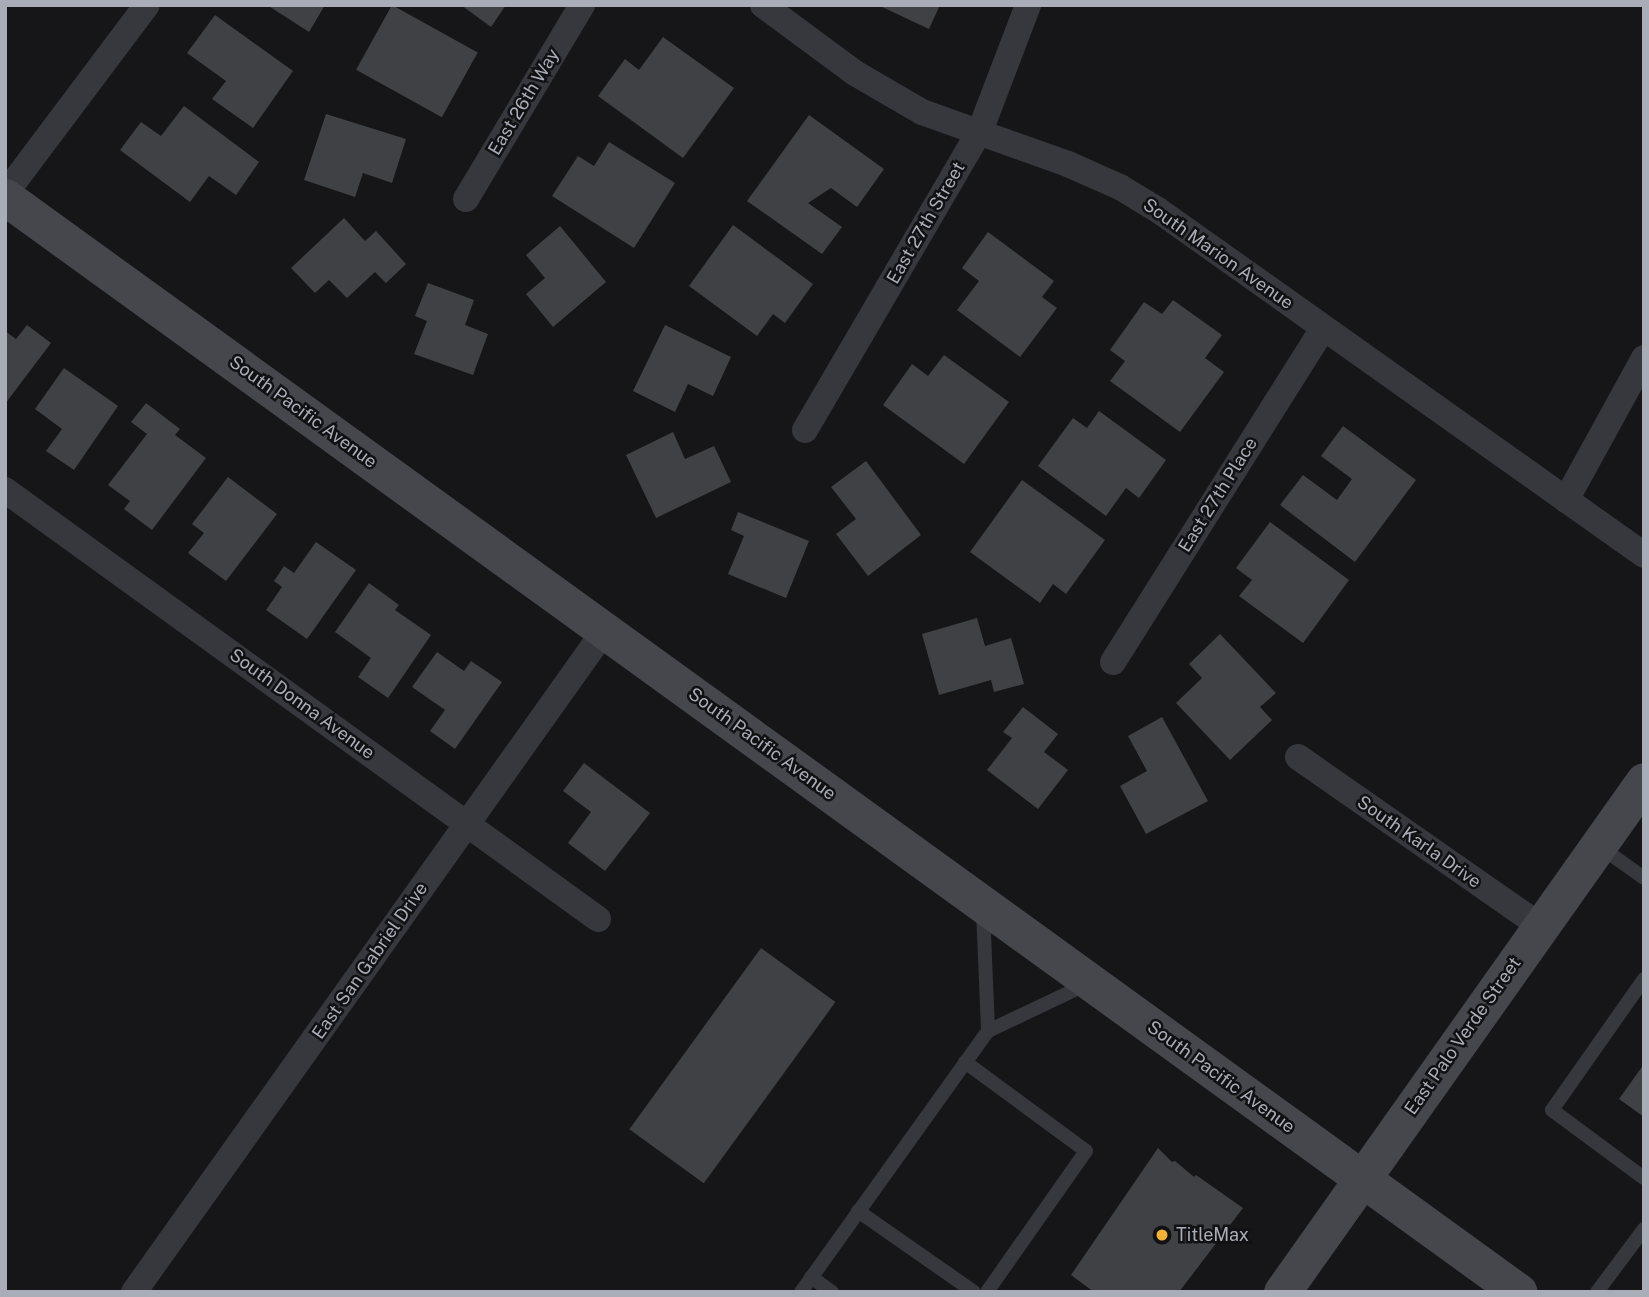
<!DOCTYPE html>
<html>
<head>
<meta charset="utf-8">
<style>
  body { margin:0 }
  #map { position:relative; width:1649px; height:1297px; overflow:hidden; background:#161618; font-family:"Public Sans",sans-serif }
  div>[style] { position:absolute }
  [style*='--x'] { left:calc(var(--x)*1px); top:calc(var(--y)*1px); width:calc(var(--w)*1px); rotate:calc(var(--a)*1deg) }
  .building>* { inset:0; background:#404145; transform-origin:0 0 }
  .lane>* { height:14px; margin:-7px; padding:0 7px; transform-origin:7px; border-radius:7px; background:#37383d }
  .street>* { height:26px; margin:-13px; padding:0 13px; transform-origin:13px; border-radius:13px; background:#37383d }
  .secondary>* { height:37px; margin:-18.5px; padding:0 18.5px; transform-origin:18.5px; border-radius:18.5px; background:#45474d }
  .dots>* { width:19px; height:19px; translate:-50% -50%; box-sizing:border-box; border:4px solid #111113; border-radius:50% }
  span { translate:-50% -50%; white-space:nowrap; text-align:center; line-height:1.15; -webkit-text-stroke:5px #111113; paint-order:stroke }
  .street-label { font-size:18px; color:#a8adb8 }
  .poi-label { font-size:18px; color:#a8adb8 }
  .left { translate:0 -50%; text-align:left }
  .frame { position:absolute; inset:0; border:7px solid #a8adb8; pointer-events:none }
</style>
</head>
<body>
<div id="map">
  <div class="building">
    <i style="clip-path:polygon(267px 5px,325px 5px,309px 32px)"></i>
    <i style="left:392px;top:5px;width:98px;height:74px;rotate:29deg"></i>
    <i style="clip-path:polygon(461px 5px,506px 5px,491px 27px)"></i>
    <i style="clip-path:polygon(878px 5px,940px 5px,929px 29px)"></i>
    <i style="clip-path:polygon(215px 15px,293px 71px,253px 128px,212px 99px,226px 81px,187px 53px)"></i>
    <i style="clip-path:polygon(663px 37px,734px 88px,683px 158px,598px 96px,625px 59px,639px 70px)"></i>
    <i style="clip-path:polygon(184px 106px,259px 162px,236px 195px,209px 176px,190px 202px,120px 150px,141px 122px,161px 136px)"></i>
    <i style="clip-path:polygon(326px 114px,406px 139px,392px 183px,363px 173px,355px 197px,304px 180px)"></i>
    <i style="clip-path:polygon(809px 115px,884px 169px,857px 207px,831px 188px,808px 203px,842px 227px,822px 254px,747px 201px)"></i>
    <i style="clip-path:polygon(609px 142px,675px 183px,634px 248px,552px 196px,578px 156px,594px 166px)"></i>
    <i style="clip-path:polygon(344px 218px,365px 241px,376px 231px,406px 264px,386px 283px,375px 272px,347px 298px,329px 280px,315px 293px,291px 268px)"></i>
    <i style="clip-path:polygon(733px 225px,813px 284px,785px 323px,773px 314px,757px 336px,689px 286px)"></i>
    <i style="clip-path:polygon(560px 226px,606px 282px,553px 327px,526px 294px,545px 278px,526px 255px)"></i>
    <i style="clip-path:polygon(988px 232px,1054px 281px,1042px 297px,1057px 308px,1020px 357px,957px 310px,979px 281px,962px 268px)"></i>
    <i style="clip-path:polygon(428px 283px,474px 300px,465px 325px,488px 334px,473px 375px,414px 354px,427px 321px,415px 316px)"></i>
    <i style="clip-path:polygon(1173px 300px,1222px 335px,1205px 358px,1224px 372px,1180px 432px,1110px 381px,1125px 361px,1110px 350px,1144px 302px,1162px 314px)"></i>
    <i style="clip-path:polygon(27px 325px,51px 343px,5px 404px,5px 331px,16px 339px)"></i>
    <i style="clip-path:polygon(665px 325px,731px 357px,713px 396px,688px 384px,675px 412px,633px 391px)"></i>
    <i style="clip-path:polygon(944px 355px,1009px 402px,964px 464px,883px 405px,912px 364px,928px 376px)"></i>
    <i style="clip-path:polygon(64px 368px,118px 406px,74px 470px,46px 451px,62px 429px,35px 409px)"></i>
    <i style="clip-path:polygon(146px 403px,180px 429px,175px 435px,206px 458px,152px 530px,124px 509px,130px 501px,108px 485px,147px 434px,131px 422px)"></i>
    <i style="clip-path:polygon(1099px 411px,1166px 460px,1139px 498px,1126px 488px,1106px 516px,1038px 466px,1073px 418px,1087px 428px)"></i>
    <i style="clip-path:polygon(1343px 426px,1416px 480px,1355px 562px,1280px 505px,1303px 475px,1337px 500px,1352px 479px,1321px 456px)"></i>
    <i style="clip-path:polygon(673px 432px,685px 459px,714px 446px,731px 482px,656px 518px,626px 455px)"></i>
    <i style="clip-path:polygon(866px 461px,921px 535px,868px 576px,836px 534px,856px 519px,831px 487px)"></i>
    <i style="clip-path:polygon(228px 477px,277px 514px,226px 581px,188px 553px,204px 533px,192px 524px)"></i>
    <i style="clip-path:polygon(1022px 480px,1105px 540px,1066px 594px,1053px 584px,1040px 603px,970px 552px)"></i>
    <i style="clip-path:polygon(738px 512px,809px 541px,786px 598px,728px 574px,744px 536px,731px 530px)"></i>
    <i style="clip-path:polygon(1270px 522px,1349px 580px,1303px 643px,1239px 596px,1252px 580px,1236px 568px)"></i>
    <i style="clip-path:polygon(316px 542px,356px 570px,307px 639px,266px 610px,282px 587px,274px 581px,284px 566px,294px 573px)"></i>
    <i style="clip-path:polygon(369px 583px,399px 605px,395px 610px,431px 635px,388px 698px,358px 677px,371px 658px,335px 632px)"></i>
    <i style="clip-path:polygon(977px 618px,985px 646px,1011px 638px,1024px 684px,994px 692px,991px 680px,939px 695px,922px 634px)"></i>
    <i style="clip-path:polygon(1220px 634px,1276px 693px,1260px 707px,1272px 720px,1230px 760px,1176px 703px,1202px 678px,1189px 664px)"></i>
    <i style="clip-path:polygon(437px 652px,464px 671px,471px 661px,502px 682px,455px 749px,430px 731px,445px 710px,412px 687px)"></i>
    <i style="clip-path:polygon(1023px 707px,1058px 734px,1044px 752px,1068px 770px,1038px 809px,987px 770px,1012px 738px,1003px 732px)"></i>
    <i style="clip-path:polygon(1162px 717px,1208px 801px,1146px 834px,1120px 786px,1147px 771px,1128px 736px)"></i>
    <i style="clip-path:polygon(584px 763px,650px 813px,605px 871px,568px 843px,591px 812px,563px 791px)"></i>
    <i style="left:761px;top:948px;width:92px;height:224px;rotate:36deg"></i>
    <i style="clip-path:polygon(1644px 1064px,1644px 1117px,1619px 1099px)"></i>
    <i style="clip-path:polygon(1158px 1148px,1172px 1162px,1175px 1161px,1194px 1177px,1196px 1175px,1243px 1208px,1179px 1292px,1094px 1292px,1071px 1275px)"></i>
  </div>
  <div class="lane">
    <i style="--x:1599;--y:846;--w:55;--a:35.4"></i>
    <i style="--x:983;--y:910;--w:121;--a:87.6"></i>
    <i style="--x:1644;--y:979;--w:160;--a:125.1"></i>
    <i style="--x:1552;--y:1110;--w:114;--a:36.5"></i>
    <i style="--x:965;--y:1062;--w:150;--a:36.3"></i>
    <i style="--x:1086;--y:1151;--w:172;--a:125.1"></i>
    <i style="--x:858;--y:1211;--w:141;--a:34.9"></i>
    <i style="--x:811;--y:1277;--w:26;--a:36"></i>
    <i style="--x:801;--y:1292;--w:321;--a:-54.4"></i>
    <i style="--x:988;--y:1031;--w:112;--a:-25.4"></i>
    <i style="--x:1597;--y:1292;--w:79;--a:-53.3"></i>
  </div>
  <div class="street">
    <i style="--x:763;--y:5;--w:114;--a:36.5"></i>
    <i style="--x:855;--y:73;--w:78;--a:30.2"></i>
    <i style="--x:922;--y:112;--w:155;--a:19.6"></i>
    <i style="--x:1068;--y:164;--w:57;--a:23.9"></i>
    <i style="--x:1120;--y:187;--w:44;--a:31.2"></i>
    <i style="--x:1158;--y:210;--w:596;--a:35.37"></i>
    <i style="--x:5;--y:194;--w:236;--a:-53.1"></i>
    <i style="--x:466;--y:199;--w:226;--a:-59.1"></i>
    <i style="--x:805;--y:430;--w:346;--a:-59.7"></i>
    <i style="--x:980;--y:131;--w:135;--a:-69.1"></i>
    <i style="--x:5;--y:490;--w:732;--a:35.88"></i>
    <i style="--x:1566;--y:500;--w:162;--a:-61.2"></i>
    <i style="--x:1113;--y:662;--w:395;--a:-57.8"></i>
    <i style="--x:1298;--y:757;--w:295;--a:34.9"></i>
    <i style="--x:134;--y:1292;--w:812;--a:-54.57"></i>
  </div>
  <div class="secondary">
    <i style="--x:5;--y:197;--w:1868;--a:35.88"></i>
    <i style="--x:1282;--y:1292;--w:626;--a:-54.69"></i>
  </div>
  <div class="dots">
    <i style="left:1162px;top:1235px;background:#f2b134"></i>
  </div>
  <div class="street-label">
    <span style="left:524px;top:102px;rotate:-59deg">East 26th Way</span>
    <span style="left:926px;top:223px;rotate:-60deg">East 27th Street</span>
    <span style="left:1218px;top:254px;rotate:35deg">South Marion Avenue</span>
    <span style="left:303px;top:412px;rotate:36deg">South Pacific Avenue</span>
    <span style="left:1218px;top:495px;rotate:-58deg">East 27th Place</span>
    <span style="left:302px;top:704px;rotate:36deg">South Donna Avenue</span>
    <span style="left:762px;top:744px;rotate:36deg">South Pacific Avenue</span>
    <span style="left:1419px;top:842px;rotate:35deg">South Karla Drive</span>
    <span style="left:370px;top:961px;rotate:-55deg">East San Gabriel Drive</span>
    <span style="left:1463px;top:1036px;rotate:-55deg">East Palo Verde Street</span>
    <span style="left:1221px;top:1077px;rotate:36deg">South Pacific Avenue</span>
  </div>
  <div class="poi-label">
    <span class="left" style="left:1176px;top:1235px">TitleMax</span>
  </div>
  <div class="frame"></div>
</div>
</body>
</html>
